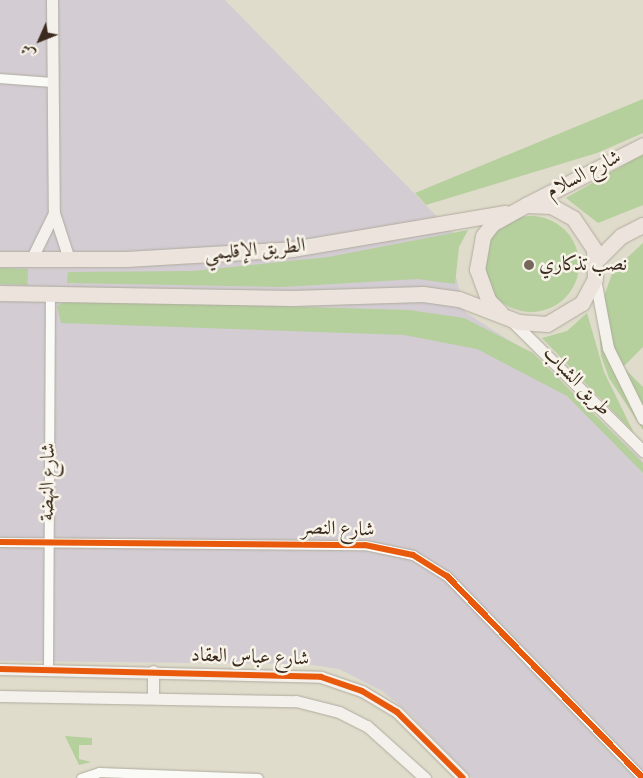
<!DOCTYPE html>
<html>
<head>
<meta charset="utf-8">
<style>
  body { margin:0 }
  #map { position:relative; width:643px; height:778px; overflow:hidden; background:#e0dccb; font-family:"Sorts Mill Goudy",Amiri,serif }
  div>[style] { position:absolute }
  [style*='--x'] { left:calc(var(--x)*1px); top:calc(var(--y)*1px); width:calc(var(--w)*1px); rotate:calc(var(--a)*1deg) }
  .industrial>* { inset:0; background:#d3ccd2 }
  .green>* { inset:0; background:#b5cf9d; transform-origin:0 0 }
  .round { border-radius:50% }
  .roads { filter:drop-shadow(0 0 1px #afab9f) drop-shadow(0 0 1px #afab9f) }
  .street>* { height:9px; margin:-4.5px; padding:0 4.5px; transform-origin:4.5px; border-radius:4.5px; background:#fafaf7 }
  .secondary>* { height:11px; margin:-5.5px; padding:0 5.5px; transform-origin:5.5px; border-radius:5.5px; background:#f4f1ec }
  .highway>* { height:15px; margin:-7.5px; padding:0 7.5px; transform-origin:7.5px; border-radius:7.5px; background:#ece4dc }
  .cycleway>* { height:6px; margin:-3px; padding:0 3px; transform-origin:3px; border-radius:3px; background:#e8590c }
  .dots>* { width:14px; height:14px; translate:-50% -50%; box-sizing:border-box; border:2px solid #f7f3e8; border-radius:50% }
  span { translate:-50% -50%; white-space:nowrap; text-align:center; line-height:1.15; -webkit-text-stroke:5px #f7f3e8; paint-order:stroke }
  .street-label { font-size:20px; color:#3b2a1e }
  .poi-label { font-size:20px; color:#3b2a1e }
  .left { translate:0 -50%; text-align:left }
  .north { position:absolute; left:15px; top:15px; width:50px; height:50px; -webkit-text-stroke:4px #f7f3e8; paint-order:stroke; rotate:226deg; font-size:14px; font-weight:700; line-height:20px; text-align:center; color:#3b2a1e }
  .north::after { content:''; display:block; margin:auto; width:18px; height:22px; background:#3b2a1e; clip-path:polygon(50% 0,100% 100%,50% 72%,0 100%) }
</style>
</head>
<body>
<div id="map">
  <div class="industrial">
    <i style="clip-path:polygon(0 0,225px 0,456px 236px,452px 262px,465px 312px,532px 355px,643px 461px,643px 778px,472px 778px,409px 713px,382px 691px,339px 669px,306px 664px,0 661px)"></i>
  </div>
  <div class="green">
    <i style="clip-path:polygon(643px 99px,643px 133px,597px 153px,426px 205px,415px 193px)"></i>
    <i style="clip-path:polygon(643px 154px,643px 205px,598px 223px,566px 198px)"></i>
    <i class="round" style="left:483px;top:216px;width:96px;height:96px"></i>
    <i style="clip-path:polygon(468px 230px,459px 247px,455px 284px,417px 279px,283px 287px,67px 283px,68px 272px,193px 271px,328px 257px)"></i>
    <i style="clip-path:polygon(643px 243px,643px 347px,623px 367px,643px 387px,643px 430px,609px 378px,601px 356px,598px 313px,613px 271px)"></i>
    <i style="left:0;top:268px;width:28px;height:16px;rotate:2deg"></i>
    <i style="clip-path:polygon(67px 300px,409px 310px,464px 318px,533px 353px,643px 463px,643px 473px,567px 396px,477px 349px,404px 335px,61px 323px,57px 306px)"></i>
    <i style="clip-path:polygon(587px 313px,604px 372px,634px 433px,542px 338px,567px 331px)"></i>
    <i style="clip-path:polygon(65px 736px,92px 738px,92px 745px,79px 745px,79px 759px,91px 762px,79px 765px)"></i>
  </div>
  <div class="roads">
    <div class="street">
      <i style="--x:0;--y:78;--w:51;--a:4.5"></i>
      <i style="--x:0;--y:542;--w:365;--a:0.5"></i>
      <i style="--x:365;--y:545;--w:49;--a:11.8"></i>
      <i style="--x:413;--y:555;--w:40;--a:32"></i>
      <i style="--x:447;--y:576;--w:281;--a:45.9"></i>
      <i style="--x:48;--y:670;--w:376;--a:-89.7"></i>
      <i style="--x:81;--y:778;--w:19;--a:-18"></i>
      <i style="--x:99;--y:772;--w:159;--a:2.2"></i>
    </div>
    <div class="secondary">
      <i style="--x:52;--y:0;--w:213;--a:89.5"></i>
      <i style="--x:54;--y:213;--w:48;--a:71.9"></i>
      <i style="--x:31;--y:260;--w:50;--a:-63.9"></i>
      <i style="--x:595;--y:279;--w:70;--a:79.3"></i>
      <i style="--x:608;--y:348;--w:79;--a:63.8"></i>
      <i style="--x:512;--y:321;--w:185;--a:44.8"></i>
      <i style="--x:0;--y:669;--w:321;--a:1.4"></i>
      <i style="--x:321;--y:677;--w:43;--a:18.9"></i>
      <i style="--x:362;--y:691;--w:41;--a:31"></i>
      <i style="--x:397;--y:712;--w:93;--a:45"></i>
      <i style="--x:0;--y:696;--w:296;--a:1"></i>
      <i style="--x:296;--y:701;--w:44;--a:14.3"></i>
      <i style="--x:339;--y:712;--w:31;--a:27"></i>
      <i style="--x:367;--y:726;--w:78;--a:41.9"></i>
      <i style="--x:153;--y:698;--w:27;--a:-90"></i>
    </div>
    <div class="highway">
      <i style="--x:526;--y:205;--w:131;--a:-27.1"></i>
      <i style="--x:0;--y:259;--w:126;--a:0"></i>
      <i style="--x:126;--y:259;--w:166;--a:-3.4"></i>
      <i style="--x:292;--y:249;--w:216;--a:-9.6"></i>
      <i style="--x:596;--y:261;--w:35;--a:-45"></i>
      <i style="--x:621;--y:236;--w:25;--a:-27"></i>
      <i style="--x:0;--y:293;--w:292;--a:1"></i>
      <i style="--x:292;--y:298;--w:131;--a:-1.7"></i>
      <i style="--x:423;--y:294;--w:36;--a:8"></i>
      <i style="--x:459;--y:299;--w:64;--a:21"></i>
      <i style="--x:519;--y:322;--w:28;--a:4"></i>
      <i style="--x:547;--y:324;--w:41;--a:-31"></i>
      <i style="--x:582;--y:303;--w:27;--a:-62"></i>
      <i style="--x:595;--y:279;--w:30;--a:-92"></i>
      <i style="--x:594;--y:249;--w:37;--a:-124"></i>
      <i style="--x:573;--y:218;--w:25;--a:-151"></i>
      <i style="--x:551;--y:206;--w:25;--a:-178"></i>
      <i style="--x:526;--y:205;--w:38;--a:151"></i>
      <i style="--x:493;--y:223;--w:16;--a:128"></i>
      <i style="--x:483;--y:236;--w:34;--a:100"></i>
      <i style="--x:477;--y:269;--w:33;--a:70"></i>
      <i style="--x:488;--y:300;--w:17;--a:45"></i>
    </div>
  </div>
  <div class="cycleway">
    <i style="--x:0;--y:542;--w:365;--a:0.5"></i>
    <i style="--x:365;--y:545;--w:49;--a:11.8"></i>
    <i style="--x:413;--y:555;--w:40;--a:32"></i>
    <i style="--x:447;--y:576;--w:281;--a:45.9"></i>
    <i style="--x:0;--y:669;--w:321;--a:1.4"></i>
    <i style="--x:321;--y:677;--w:43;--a:18.9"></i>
    <i style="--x:362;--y:691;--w:41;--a:31"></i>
    <i style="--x:397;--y:712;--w:93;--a:45"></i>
  </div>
  <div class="dots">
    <i style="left:529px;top:265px;background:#75685b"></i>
  </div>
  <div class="street-label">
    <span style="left:584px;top:175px;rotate:-27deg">شارع السلام</span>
    <span style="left:255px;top:251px;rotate:-5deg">الطريق الإقليمي</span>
    <span style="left:576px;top:382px;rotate:46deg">طريق الشباب</span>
    <span style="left:49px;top:482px;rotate:-89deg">شارع النهضة</span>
    <span style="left:338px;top:530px;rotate:2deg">شارع النصر</span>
    <span style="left:250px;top:658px;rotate:2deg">شارع عباس العقاد</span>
  </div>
  <div class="poi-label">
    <span class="left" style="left:539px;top:265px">نصب تذكاري</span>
  </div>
  <div class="north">ش</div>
</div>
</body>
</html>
